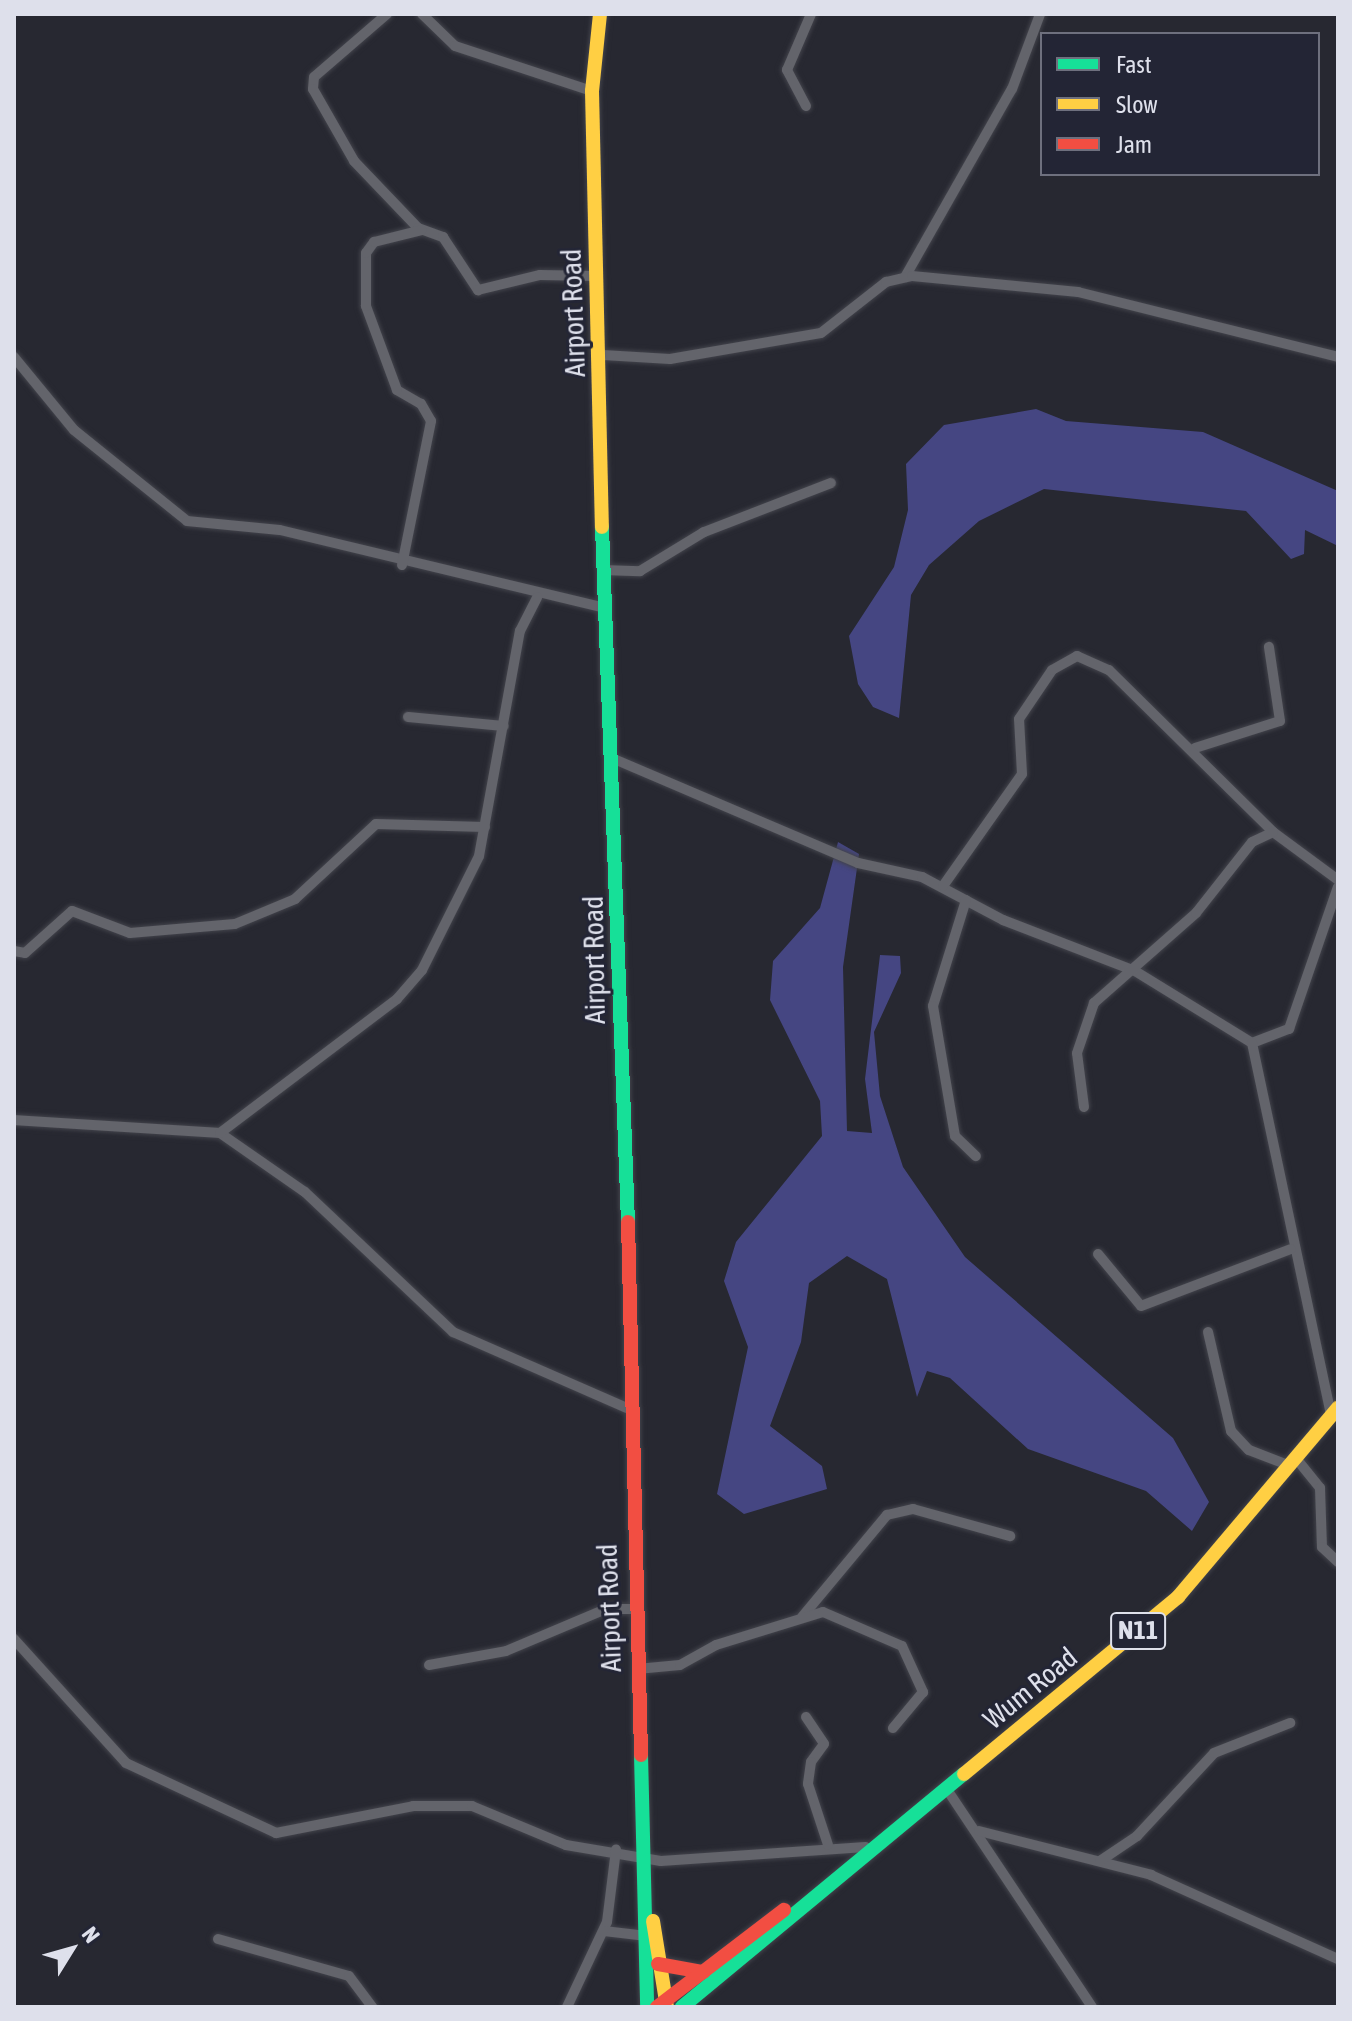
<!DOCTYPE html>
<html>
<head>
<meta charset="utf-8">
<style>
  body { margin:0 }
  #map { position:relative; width:1352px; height:2021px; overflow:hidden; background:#272831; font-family:"Asap Condensed",sans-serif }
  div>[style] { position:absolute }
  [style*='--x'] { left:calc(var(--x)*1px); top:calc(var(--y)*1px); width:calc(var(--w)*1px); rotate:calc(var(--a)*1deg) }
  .forest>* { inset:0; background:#454682 }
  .roads { filter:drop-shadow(0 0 2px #42434b) drop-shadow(0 0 2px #42434b) }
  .street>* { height:10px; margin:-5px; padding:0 5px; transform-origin:5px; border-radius:5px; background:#63646b }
  .fast>* { height:14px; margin:-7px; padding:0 7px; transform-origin:7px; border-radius:7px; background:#16e098 }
  .slow>* { height:14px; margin:-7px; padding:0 7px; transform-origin:7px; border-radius:7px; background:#ffcf43 }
  .jam>* { height:14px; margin:-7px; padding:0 7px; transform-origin:7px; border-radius:7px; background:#f24e42 }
  span { translate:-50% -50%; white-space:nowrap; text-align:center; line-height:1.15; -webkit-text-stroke:6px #232535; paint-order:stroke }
  .shield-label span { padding:2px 6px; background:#232535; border:2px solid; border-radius:6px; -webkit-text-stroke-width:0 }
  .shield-label { font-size:26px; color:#dee0eb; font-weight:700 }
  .street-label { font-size:28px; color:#dee0eb }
  .frame { position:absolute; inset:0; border:16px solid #dee0eb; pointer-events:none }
  .legend { position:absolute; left:1040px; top:32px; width:280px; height:144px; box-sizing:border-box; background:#232535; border:2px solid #6e707e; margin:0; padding:10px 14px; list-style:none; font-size:24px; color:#dee0eb }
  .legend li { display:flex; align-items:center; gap:16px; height:40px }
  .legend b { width:40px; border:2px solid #6e707e }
  .north { position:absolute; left:32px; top:1909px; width:80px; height:80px; -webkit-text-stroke:6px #232535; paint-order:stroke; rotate:53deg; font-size:22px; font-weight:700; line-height:32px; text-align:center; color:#dee0eb }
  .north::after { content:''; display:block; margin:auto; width:28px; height:36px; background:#dee0eb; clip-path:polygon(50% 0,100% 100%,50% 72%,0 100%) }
</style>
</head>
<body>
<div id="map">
  <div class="forest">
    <i style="clip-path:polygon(1036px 409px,1066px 421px,1203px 432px,1338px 491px,1338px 546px,1305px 530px,1304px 554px,1291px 559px,1246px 511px,1044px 489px,979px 521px,929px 565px,911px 595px,899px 718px,873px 707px,858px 684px,849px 636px,894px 567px,908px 510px,906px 464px,944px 425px)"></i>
    <i style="clip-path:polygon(838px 842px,859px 854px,843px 967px,847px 1131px,872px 1133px,865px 1079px,880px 955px,900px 956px,901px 973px,874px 1032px,880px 1096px,903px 1167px,965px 1257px,1173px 1438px,1209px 1502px,1192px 1531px,1146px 1491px,1028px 1449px,950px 1378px,927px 1371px,917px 1397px,887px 1279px,847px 1256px,809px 1283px,801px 1342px,770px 1426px,822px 1466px,827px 1489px,744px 1514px,717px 1494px,748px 1347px,724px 1281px,736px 1242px,822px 1136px,820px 1101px,770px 1000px,773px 961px,820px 908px)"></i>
  </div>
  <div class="roads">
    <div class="street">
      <i style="--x:387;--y:14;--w:96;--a:139.2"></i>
      <i style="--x:314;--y:77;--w:12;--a:95"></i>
      <i style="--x:313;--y:89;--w:83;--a:60.3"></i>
      <i style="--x:354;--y:161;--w:93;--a:46.3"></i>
      <i style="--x:418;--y:228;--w:27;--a:20"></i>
      <i style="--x:443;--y:237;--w:64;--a:56.6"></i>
      <i style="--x:478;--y:290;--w:64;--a:-13.6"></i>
      <i style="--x:540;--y:275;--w:56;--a:1"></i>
      <i style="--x:422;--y:14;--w:46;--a:44.1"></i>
      <i style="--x:455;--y:46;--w:144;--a:18.2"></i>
      <i style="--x:806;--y:106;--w:41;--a:-117.8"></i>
      <i style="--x:787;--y:70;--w:61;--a:-66.8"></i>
      <i style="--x:905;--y:277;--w:216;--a:-60.4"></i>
      <i style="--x:1012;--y:89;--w:80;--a:-69.5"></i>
      <i style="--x:603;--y:355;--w:67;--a:3.4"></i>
      <i style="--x:670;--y:359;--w:153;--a:-9.8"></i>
      <i style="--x:821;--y:333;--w:83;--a:-38.1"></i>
      <i style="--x:886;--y:282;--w:27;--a:-13"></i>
      <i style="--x:912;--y:276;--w:167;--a:5.5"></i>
      <i style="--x:1078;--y:292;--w:268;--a:14"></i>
      <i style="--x:14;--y:357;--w:94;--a:50.6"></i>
      <i style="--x:74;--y:430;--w:145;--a:38.8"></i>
      <i style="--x:187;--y:521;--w:93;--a:5.5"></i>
      <i style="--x:280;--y:530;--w:334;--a:13.5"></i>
      <i style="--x:402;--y:565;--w:147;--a:-78.6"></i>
      <i style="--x:431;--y:421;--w:20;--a:-120"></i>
      <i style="--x:421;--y:404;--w:28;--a:-150"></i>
      <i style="--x:397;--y:390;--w:90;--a:-110.3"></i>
      <i style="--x:366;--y:306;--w:53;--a:-90"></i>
      <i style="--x:366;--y:253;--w:14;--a:-54"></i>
      <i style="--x:374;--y:242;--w:49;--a:-14"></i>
      <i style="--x:602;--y:570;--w:38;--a:2"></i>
      <i style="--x:640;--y:571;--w:75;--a:-31.4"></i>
      <i style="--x:704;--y:532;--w:136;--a:-21.1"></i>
      <i style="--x:408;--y:717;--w:96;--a:5.4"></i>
      <i style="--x:1195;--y:748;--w:89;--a:-17.6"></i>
      <i style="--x:1280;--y:721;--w:75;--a:-98.5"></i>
      <i style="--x:614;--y:759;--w:265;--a:23.1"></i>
      <i style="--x:858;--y:863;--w:66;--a:12.3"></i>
      <i style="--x:922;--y:877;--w:92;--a:28"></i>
      <i style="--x:1003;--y:920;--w:142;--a:21.1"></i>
      <i style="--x:1135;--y:971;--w:137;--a:31.6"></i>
      <i style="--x:1252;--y:1043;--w:40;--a:-21"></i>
      <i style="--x:1289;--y:1029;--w:150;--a:-71"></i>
      <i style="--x:943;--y:886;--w:137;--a:-54.8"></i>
      <i style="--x:1022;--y:774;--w:55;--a:-93.1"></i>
      <i style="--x:1019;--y:719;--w:59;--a:-56"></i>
      <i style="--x:1052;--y:670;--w:29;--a:-29"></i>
      <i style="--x:1077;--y:656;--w:35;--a:24"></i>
      <i style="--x:1109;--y:670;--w:231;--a:44.6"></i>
      <i style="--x:1273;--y:832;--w:81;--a:36.4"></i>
      <i style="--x:966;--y:900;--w:111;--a:107.3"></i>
      <i style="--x:933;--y:1006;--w:132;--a:80.4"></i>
      <i style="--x:955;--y:1136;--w:29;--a:44"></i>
      <i style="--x:14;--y:951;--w:11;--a:10"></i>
      <i style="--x:25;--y:953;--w:63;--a:-41.8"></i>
      <i style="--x:72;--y:911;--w:62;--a:20.8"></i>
      <i style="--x:130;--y:933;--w:105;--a:-4.9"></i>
      <i style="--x:235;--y:924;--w:65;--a:-22.6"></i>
      <i style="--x:295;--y:899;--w:110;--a:-42.8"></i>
      <i style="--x:376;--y:824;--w:109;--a:1.6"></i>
      <i style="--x:1252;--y:1043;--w:381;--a:78"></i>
      <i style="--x:1084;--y:1107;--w:54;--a:-97.4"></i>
      <i style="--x:1077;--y:1053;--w:53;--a:-71.2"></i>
      <i style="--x:1094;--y:1003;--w:136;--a:-41.4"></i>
      <i style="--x:1196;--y:913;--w:90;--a:-51.7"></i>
      <i style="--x:1252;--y:842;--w:23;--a:-25"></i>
      <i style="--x:14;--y:1120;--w:206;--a:3.6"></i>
      <i style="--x:220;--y:1133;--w:103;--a:34.8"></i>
      <i style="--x:305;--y:1192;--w:204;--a:43.4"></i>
      <i style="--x:453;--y:1332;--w:190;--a:23.6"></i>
      <i style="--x:220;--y:1133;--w:222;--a:-37.1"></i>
      <i style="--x:397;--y:999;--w:38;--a:-49"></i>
      <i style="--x:422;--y:970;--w:127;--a:-63.4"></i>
      <i style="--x:479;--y:856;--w:229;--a:-79.7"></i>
      <i style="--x:520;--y:631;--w:38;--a:-63"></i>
      <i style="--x:1098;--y:1254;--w:67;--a:50.4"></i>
      <i style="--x:1141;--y:1306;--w:160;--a:-20.8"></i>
      <i style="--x:1208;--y:1332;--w:102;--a:76.9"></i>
      <i style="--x:1231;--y:1431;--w:26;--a:47"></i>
      <i style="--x:1249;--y:1450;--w:42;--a:21"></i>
      <i style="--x:1295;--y:1457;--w:40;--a:51"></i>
      <i style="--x:1320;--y:1488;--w:59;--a:88.1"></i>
      <i style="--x:1322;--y:1547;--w:22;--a:43"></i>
      <i style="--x:802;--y:1617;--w:133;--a:-50.2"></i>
      <i style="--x:887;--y:1515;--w:27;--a:-13"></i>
      <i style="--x:913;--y:1509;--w:101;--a:15.6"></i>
      <i style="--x:14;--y:1639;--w:167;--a:47.9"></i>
      <i style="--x:126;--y:1763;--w:166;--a:25"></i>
      <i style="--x:276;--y:1833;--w:140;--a:-11.1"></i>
      <i style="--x:413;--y:1806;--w:59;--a:0"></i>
      <i style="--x:472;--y:1806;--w:102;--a:22.5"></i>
      <i style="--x:566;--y:1845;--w:96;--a:9.6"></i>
      <i style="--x:661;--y:1861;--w:205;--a:-3.9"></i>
      <i style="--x:429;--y:1665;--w:78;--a:-10.3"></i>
      <i style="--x:506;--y:1651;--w:108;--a:-22.8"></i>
      <i style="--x:606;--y:1609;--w:29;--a:0"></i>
      <i style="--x:637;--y:1669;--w:43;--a:-5.3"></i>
      <i style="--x:680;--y:1665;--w:41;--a:-29.1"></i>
      <i style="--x:716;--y:1645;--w:112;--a:-17.1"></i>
      <i style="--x:823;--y:1612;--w:86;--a:23.3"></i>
      <i style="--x:902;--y:1646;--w:51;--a:65.5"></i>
      <i style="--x:923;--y:1692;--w:47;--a:129.8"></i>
      <i style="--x:806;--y:1717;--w:32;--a:56"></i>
      <i style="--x:824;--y:1744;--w:22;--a:126"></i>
      <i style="--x:811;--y:1762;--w:22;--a:98"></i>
      <i style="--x:808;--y:1784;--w:64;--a:71.8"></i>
      <i style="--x:946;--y:1788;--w:263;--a:56.3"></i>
      <i style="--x:979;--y:1831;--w:178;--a:14.3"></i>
      <i style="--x:1151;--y:1875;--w:205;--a:24.2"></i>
      <i style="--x:1100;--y:1861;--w:45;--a:-34"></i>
      <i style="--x:1137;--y:1836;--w:113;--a:-47.1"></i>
      <i style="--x:1214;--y:1753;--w:82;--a:-21.5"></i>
      <i style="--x:604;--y:1931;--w:43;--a:6.6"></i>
      <i style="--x:218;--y:1939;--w:136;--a:15.8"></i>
      <i style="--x:349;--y:1976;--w:39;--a:53"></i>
      <i style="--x:567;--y:2007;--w:94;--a:-64.8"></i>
      <i style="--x:607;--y:1922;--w:73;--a:-82.9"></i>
    </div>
    <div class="fast">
      <i style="--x:602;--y:527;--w:695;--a:87.86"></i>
      <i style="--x:641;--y:1755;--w:252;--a:88.6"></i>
      <i style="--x:682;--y:2007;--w:366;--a:-39.6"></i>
    </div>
    <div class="slow">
      <i style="--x:600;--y:14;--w:77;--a:95.9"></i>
      <i style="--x:592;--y:91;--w:436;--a:88.7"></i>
      <i style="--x:964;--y:1774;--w:278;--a:-39.6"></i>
      <i style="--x:1178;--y:1597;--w:248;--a:-49.8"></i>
      <i style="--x:653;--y:1921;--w:87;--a:80.8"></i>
    </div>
    <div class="jam">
      <i style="--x:628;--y:1222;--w:533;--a:88.6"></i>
      <i style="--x:658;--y:1964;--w:46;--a:10.1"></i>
      <i style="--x:657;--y:2007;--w:160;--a:-37.4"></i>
    </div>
  </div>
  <div class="shield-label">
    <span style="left:1138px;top:1631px">N11</span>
  </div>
  <div class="street-label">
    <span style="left:573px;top:313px;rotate:-92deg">Airport Road</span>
    <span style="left:594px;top:960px;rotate:-91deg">Airport Road</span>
    <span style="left:609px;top:1608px;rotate:-92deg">Airport Road</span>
    <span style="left:1030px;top:1688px;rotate:-39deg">Wum Road</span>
  </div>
  <div class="frame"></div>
  <ul class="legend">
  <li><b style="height:10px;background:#16e098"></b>Fast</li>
  <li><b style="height:10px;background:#ffcf43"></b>Slow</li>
  <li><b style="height:10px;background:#f24e42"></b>Jam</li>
  </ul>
  <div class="north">N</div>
</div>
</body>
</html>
